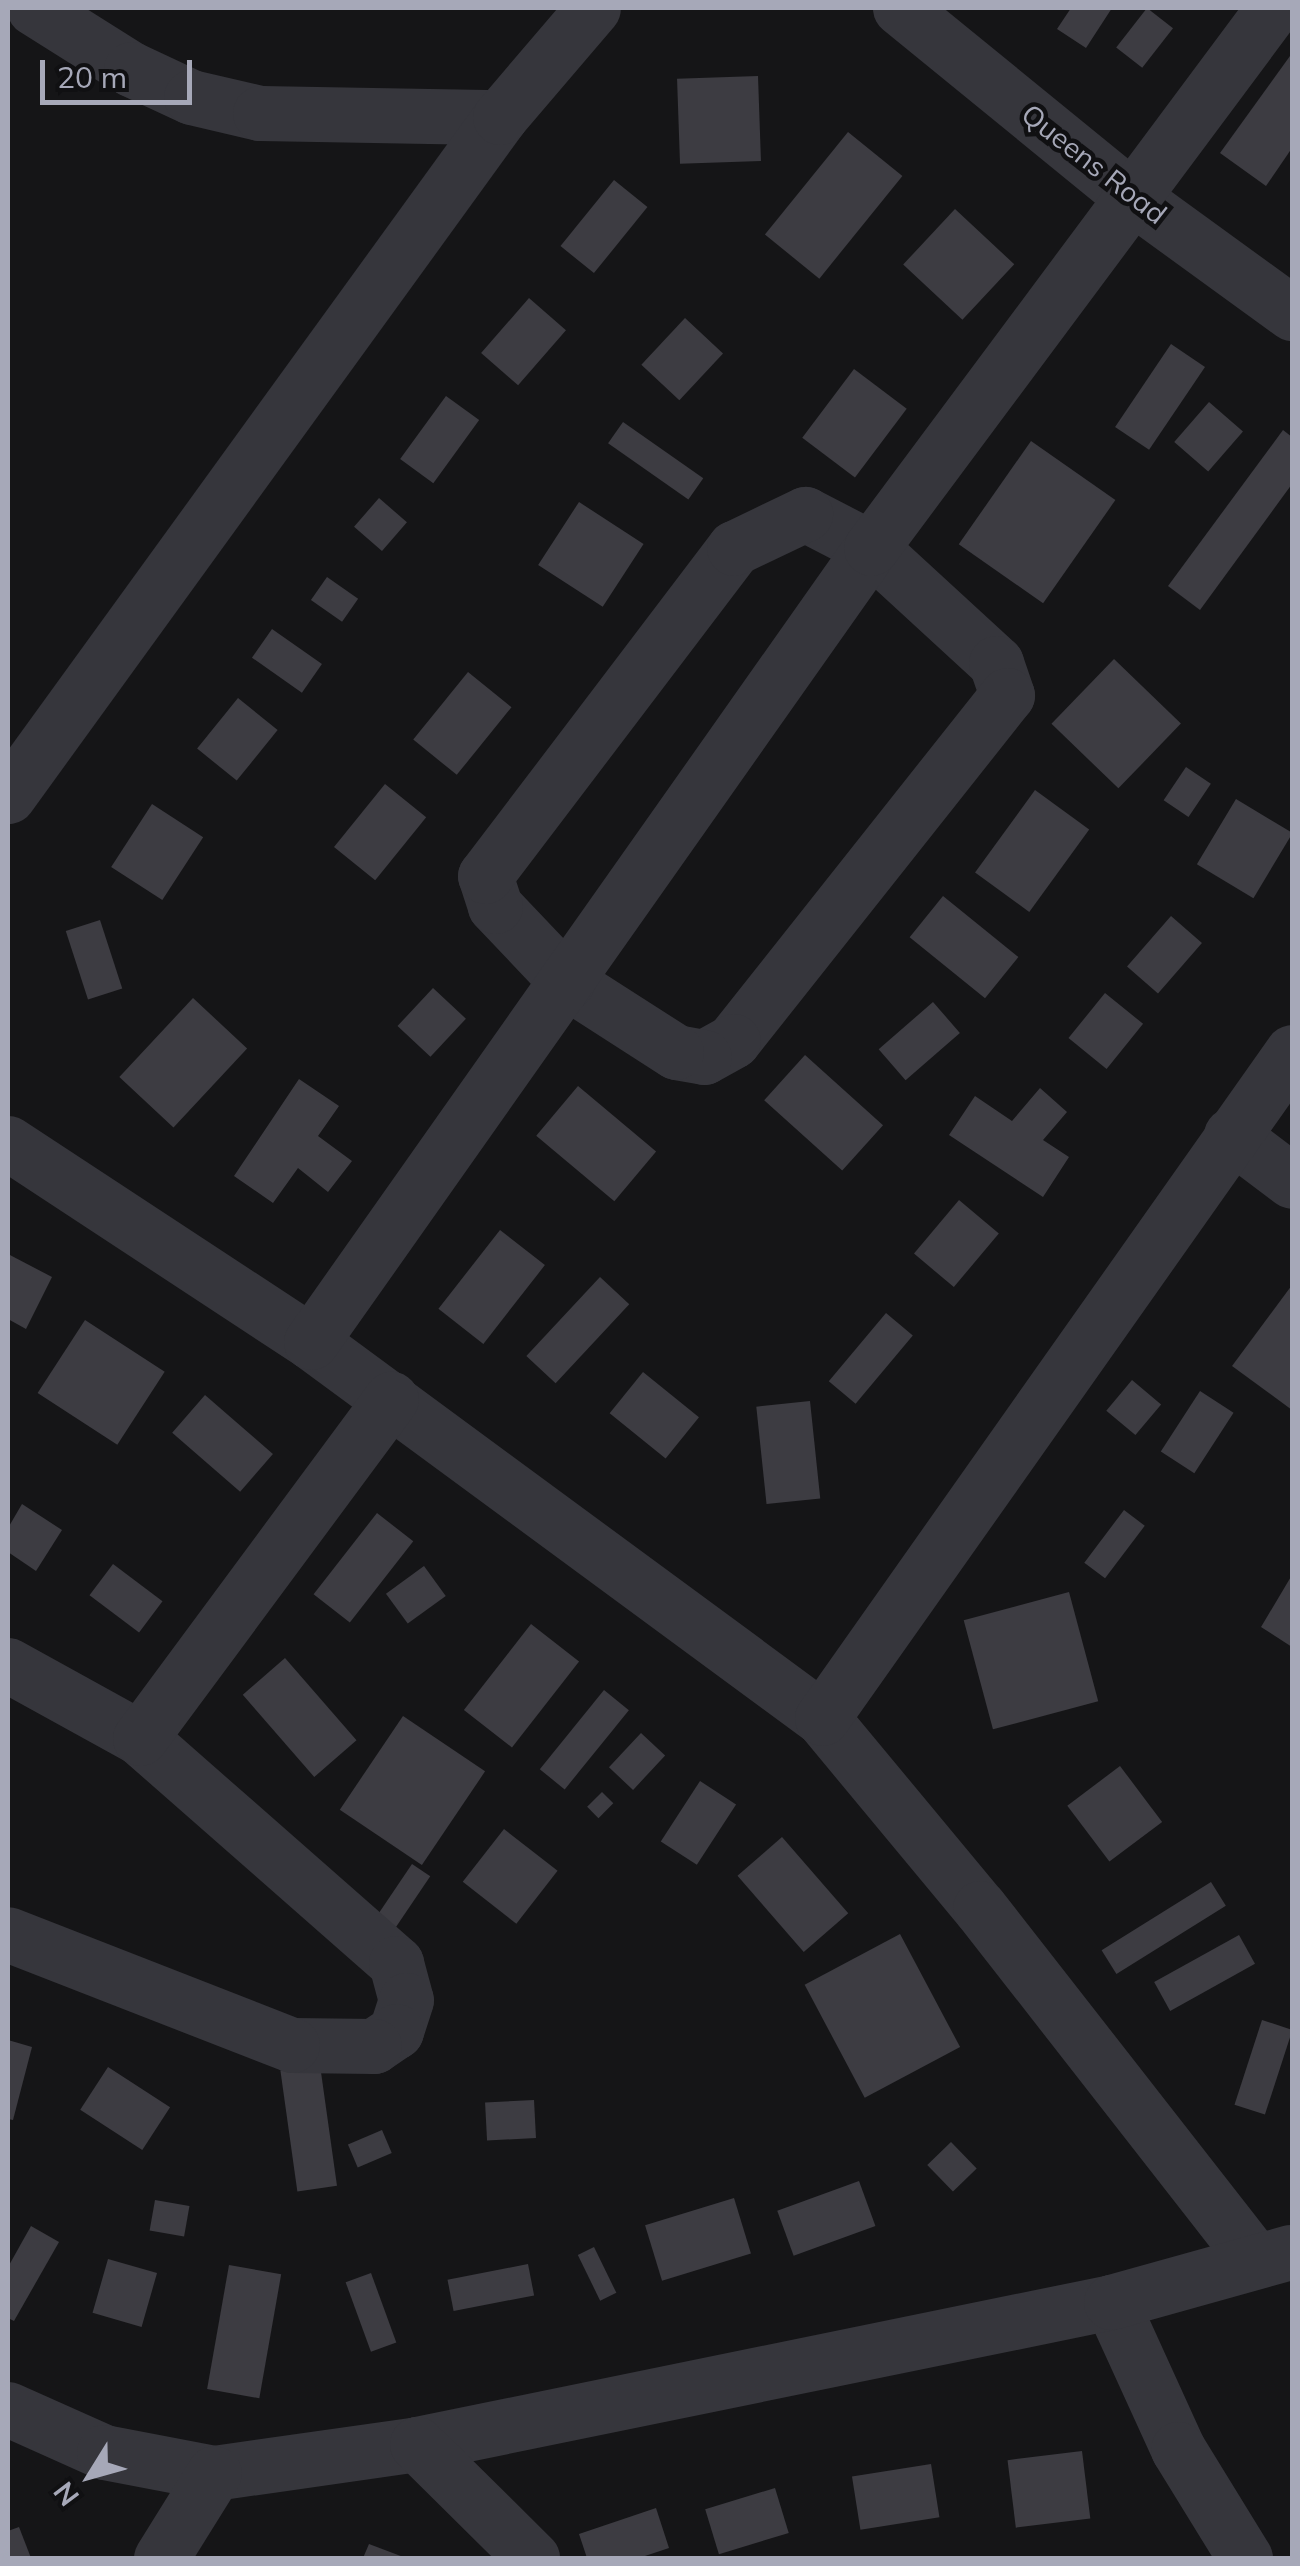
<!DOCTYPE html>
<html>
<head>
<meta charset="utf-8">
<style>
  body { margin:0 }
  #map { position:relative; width:1300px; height:2566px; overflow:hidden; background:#151517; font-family:Mulish,sans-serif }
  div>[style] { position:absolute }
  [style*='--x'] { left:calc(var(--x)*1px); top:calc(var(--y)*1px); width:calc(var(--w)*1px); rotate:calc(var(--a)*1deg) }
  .building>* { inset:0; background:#3d3c42; transform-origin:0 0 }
  .street>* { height:55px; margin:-27.5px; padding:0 27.5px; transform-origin:27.5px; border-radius:27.5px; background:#36363c }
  span { translate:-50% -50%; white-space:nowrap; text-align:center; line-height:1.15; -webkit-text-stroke:9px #101012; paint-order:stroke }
  .street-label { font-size:28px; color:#a6a8b8 }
  .frame { position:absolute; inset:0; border:10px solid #a6a8b8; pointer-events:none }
  .north { position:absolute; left:40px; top:2426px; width:100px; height:100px; -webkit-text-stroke:8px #101012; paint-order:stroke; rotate:233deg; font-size:28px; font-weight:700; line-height:40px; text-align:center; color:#a6a8b8 }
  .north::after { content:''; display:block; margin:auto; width:35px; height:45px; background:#a6a8b8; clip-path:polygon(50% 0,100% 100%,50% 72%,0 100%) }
  .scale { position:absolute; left:40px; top:60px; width:152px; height:45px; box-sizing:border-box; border:5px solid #a6a8b8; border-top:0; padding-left:12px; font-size:30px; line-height:35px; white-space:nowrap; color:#a6a8b8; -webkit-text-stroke:8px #101012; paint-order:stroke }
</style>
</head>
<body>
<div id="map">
  <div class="building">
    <i style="clip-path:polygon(1071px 8px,1112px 8px,1086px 48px,1057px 29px)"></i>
    <i style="left:1147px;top:8px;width:33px;height:50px;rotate:38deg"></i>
    <i style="clip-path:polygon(1290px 56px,1292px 148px,1266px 186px,1220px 153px)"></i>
    <i style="left:758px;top:76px;width:85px;height:81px;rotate:88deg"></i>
    <i style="left:848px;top:132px;width:70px;height:132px;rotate:39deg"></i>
    <i style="left:614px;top:180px;width:43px;height:85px;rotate:39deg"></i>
    <i style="left:955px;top:209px;width:81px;height:76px;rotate:43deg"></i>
    <i style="left:529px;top:298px;width:49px;height:73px;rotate:41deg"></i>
    <i style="left:685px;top:318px;width:52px;height:64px;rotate:43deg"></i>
    <i style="left:1171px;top:344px;width:41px;height:100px;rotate:34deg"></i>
    <i style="left:854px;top:369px;width:66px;height:86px;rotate:37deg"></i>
    <i style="left:446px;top:396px;width:41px;height:78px;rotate:36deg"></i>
    <i style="left:1209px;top:402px;width:45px;height:53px;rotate:41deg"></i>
    <i style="left:623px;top:422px;width:98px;height:26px;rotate:35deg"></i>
    <i style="clip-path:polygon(1283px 430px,1292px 437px,1292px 484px,1200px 610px,1168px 586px)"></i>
    <i style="left:1031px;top:441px;width:103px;height:126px;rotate:35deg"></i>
    <i style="left:379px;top:498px;width:37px;height:38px;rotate:41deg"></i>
    <i style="left:579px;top:502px;width:77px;height:75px;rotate:33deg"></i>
    <i style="left:327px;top:577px;width:38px;height:28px;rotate:35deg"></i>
    <i style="left:272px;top:629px;width:61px;height:35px;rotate:35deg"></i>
    <i style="left:1114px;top:659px;width:93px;height:90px;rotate:44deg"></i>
    <i style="left:468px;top:672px;width:56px;height:87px;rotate:39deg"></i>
    <i style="left:238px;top:698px;width:51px;height:65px;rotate:39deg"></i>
    <i style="left:1186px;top:767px;width:30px;height:40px;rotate:34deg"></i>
    <i style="left:385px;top:784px;width:53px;height:81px;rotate:39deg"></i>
    <i style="left:1035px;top:790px;width:67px;height:102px;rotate:36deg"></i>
    <i style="left:1236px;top:799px;width:66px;height:76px;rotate:31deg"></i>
    <i style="left:152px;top:804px;width:61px;height:75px;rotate:33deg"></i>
    <i style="left:943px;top:896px;width:97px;height:53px;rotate:39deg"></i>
    <i style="left:1171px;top:916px;width:41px;height:67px;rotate:41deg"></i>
    <i style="left:100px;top:920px;width:72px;height:36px;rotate:72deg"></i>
    <i style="left:433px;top:988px;width:45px;height:52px;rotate:43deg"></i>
    <i style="left:1105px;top:993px;width:49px;height:58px;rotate:39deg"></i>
    <i style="left:193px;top:998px;width:74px;height:108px;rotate:43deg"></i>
    <i style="left:933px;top:1002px;width:41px;height:72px;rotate:49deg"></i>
    <i style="left:805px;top:1055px;width:105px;height:61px;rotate:42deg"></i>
    <i style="clip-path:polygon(299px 1079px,339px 1106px,318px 1136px,352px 1161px,328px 1192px,298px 1168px,273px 1203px,234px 1176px)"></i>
    <i style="left:578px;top:1086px;width:102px;height:65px;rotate:40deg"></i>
    <i style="clip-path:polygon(1040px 1088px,1067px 1112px,1043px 1140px,1069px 1157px,1043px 1197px,949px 1135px,975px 1096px,1012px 1121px)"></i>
    <i style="left:959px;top:1200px;width:52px;height:70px;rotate:40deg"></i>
    <i style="left:500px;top:1230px;width:57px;height:100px;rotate:38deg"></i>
    <i style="clip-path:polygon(8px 1254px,52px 1277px,26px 1329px,8px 1319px)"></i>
    <i style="left:600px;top:1277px;width:40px;height:108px;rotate:43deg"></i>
    <i style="clip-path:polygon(1292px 1285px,1292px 1410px,1232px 1366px)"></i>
    <i style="left:886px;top:1313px;width:35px;height:89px;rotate:40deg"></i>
    <i style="left:85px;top:1320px;width:95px;height:87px;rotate:33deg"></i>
    <i style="left:643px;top:1372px;width:72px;height:53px;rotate:39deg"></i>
    <i style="left:1132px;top:1380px;width:38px;height:40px;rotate:40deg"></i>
    <i style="left:1200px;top:1391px;width:40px;height:72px;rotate:33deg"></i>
    <i style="left:205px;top:1395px;width:90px;height:50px;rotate:41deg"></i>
    <i style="left:810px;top:1401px;width:98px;height:54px;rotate:84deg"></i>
    <i style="clip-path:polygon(22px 1504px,62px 1530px,36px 1571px,8px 1552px,8px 1528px)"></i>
    <i style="left:1124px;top:1510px;width:26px;height:66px;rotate:37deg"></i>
    <i style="left:377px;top:1513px;width:46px;height:103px;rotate:38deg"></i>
    <i style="left:113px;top:1564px;width:62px;height:39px;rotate:37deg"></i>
    <i style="left:424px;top:1566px;width:37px;height:47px;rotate:54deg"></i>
    <i style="clip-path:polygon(1292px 1575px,1292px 1647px,1261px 1627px)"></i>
    <i style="left:1069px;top:1592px;width:113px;height:109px;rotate:75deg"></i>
    <i style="left:531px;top:1624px;width:61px;height:109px;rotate:38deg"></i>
    <i style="left:285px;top:1658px;width:109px;height:56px;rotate:49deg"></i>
    <i style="left:604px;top:1690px;width:32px;height:102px;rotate:39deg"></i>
    <i style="left:403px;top:1716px;width:99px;height:113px;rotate:34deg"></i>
    <i style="left:641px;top:1733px;width:33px;height:47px;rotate:43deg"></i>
    <i style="left:1120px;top:1766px;width:70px;height:66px;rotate:53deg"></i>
    <i style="left:700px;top:1781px;width:43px;height:72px;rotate:33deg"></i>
    <i style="left:602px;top:1792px;width:16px;height:21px;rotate:45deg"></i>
    <i style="left:504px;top:1829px;width:68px;height:67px;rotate:38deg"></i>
    <i style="left:782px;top:1837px;width:101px;height:59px;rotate:49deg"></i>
    <i style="left:412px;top:1864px;width:22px;height:67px;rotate:34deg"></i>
    <i style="left:1211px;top:1882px;width:28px;height:129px;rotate:58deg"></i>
    <i style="left:900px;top:1934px;width:128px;height:108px;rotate:62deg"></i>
    <i style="left:1239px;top:1935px;width:33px;height:97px;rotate:61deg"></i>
    <i style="left:1262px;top:2020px;width:32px;height:89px;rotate:18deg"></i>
    <i style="clip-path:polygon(8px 2040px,32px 2047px,13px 2120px,8px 2119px)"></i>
    <i style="left:320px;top:2065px;width:122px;height:40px;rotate:82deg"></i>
    <i style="left:108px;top:2067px;width:74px;height:51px;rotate:33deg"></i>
    <i style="left:534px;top:2100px;width:38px;height:49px;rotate:87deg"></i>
    <i style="left:382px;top:2130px;width:25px;height:37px;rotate:67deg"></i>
    <i style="left:951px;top:2142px;width:37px;height:33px;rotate:46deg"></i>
    <i style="left:859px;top:2181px;width:48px;height:87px;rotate:70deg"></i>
    <i style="left:734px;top:2198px;width:58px;height:93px;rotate:73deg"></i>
    <i style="left:155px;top:2200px;width:35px;height:31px;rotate:10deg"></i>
    <i style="clip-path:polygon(31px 2226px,59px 2242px,14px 2321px,8px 2318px,8px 2267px)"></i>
    <i style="left:594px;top:2247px;width:51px;height:18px;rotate:64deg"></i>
    <i style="left:108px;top:2259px;width:51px;height:56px;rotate:16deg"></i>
    <i style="left:528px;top:2264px;width:32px;height:82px;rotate:79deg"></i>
    <i style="left:229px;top:2265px;width:53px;height:126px;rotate:10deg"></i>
    <i style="left:371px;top:2273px;width:74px;height:27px;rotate:70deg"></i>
    <i style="left:1082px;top:2451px;width:68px;height:75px;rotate:83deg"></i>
    <i style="left:931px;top:2464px;width:54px;height:80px;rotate:81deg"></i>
    <i style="left:775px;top:2488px;width:47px;height:73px;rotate:73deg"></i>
    <i style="clip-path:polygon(656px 2508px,669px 2548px,639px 2558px,587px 2558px,579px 2534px)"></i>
    <i style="clip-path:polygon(19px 2527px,31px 2558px,8px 2558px,8px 2531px)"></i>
    <i style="clip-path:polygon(369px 2544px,406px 2558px,363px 2558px)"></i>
  </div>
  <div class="street">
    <i style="--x:34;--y:8;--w:115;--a:32.2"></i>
    <i style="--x:131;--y:69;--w:66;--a:25"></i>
    <i style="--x:191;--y:97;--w:71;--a:13.1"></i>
    <i style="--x:260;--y:113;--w:240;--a:1"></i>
    <i style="--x:900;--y:8;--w:294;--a:39.2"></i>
    <i style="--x:1128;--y:194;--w:203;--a:36"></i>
    <i style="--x:805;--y:514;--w:74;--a:27.3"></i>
    <i style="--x:871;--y:548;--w:170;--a:42.6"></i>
    <i style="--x:996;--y:663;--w:34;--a:71"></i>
    <i style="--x:1007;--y:695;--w:441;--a:128.4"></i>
    <i style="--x:733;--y:1041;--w:33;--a:151"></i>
    <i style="--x:704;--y:1057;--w:28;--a:-170"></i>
    <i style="--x:676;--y:1052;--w:130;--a:-147.3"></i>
    <i style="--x:567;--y:982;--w:105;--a:-133.5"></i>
    <i style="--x:495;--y:906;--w:32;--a:-108"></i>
    <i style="--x:485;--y:876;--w:412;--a:-52.8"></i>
    <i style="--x:734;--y:548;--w:79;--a:-25.6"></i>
    <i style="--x:8;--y:796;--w:839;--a:-54.07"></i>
    <i style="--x:500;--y:117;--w:143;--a:-49.5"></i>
    <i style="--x:1231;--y:1135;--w:76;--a:37"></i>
    <i style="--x:8;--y:1143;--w:363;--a:33.3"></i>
    <i style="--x:311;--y:1342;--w:634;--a:36.35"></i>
    <i style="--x:822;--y:1718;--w:247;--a:50.3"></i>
    <i style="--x:980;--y:1908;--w:448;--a:52"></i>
    <i style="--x:311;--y:1342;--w:972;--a:-54.81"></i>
    <i style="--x:871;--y:548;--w:673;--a:-53.33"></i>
    <i style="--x:8;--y:1665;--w:151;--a:28.9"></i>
    <i style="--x:140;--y:1738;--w:341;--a:41.3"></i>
    <i style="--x:396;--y:1963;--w:38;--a:75"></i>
    <i style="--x:406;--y:2000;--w:33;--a:108"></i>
    <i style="--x:396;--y:2031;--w:27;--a:146"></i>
    <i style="--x:374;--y:2046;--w:82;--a:-179.3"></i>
    <i style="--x:292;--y:2045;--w:305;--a:-158.7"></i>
    <i style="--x:822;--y:1718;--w:815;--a:-54.79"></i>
    <i style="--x:140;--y:1738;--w:422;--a:-53.5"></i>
    <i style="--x:1111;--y:2302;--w:162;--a:65.5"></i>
    <i style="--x:1178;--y:2449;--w:128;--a:58.4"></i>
    <i style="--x:8;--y:2409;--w:105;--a:24.1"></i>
    <i style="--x:104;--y:2452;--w:112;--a:10.8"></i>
    <i style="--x:214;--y:2473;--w:205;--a:-8.1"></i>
    <i style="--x:417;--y:2444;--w:708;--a:-11.56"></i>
    <i style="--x:1111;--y:2302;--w:186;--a:-15.6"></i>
    <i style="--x:417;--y:2444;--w:162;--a:44.7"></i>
    <i style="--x:161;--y:2558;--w:100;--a:-58.1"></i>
  </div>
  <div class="street-label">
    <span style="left:1094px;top:164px;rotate:38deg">Queens Road</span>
  </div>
  <div class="frame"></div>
  <div class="north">N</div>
  <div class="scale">20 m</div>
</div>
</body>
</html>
